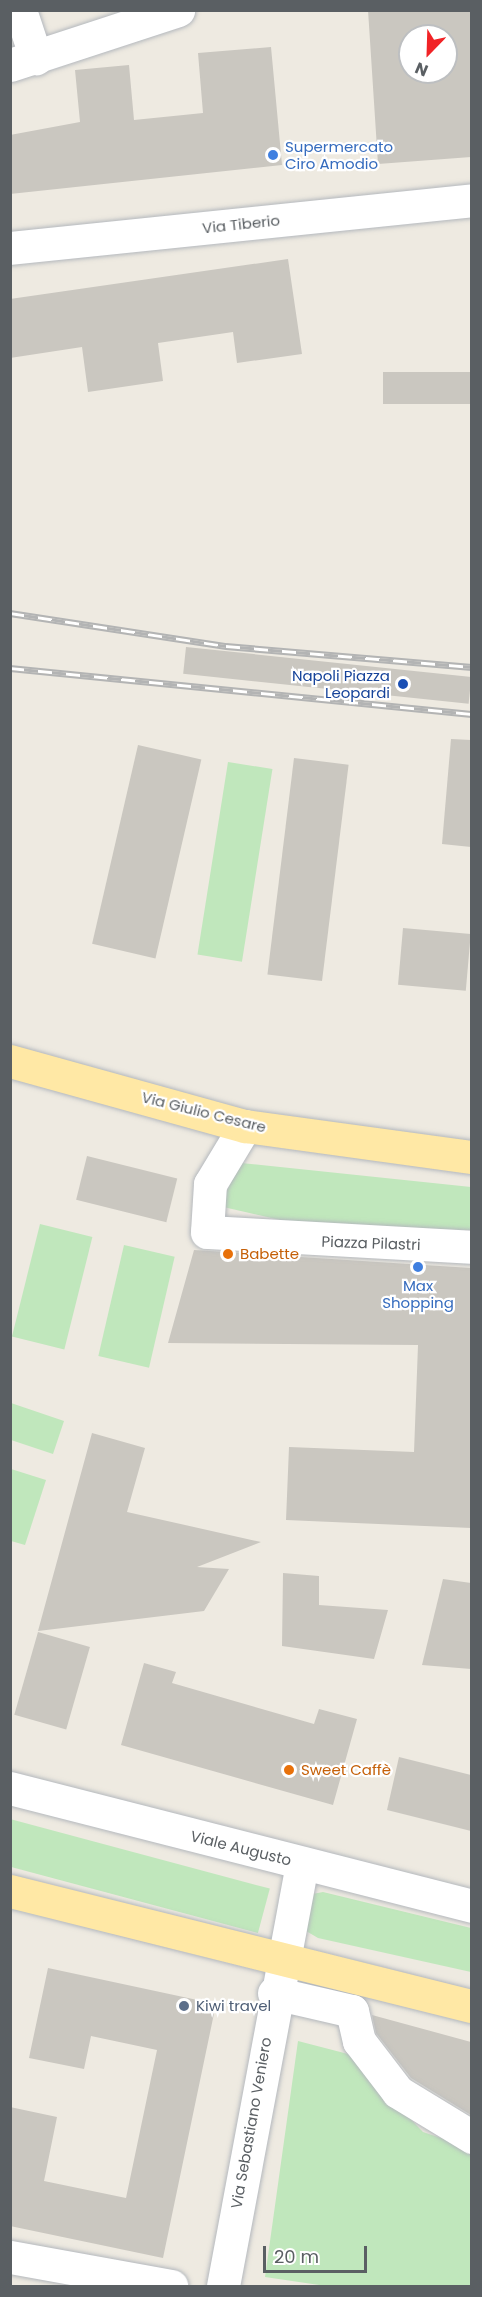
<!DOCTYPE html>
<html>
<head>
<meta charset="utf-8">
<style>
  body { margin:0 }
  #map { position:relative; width:482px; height:2297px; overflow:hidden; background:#eeeae1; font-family:Poppins,sans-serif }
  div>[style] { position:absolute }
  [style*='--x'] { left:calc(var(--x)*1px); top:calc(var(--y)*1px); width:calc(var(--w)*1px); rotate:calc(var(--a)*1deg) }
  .green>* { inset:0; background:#c0e7bc; transform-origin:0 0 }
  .building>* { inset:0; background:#cac7c0; transform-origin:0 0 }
  .roads { filter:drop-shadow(0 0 2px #b4b8bd) drop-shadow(0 0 2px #b4b8bd) }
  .street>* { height:33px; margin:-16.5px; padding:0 16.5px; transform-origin:16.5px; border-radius:16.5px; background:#fff }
  .primary>* { height:33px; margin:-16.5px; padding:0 16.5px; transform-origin:16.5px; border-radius:16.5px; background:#ffe8a5 }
  .rail>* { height:7px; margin-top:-3.5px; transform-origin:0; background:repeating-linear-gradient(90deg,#fff 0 14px,#b3b4b4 0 28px); box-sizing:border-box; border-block:2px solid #b3b4b4 }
  .dots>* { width:16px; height:16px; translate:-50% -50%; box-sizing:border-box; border:3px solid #fff; border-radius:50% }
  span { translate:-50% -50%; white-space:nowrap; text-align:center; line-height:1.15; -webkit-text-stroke:4.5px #fff; paint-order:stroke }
  .shop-label { font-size:15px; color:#366cbe }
  .left { translate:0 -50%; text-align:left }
  .street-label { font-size:15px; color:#5a5f63 }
  .transit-label { font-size:15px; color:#164399 }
  .right { translate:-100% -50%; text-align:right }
  .food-label { font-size:15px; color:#c56008 }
  .service-label { font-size:15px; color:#4e5e75 }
  .frame { position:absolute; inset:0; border:12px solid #5a5f63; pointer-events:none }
  .north { position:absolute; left:398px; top:24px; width:60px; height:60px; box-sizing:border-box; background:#fff; border:2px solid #bdbfc1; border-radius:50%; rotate:203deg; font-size:16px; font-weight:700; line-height:24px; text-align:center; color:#5a5f63 }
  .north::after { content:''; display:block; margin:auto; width:21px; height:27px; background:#f12326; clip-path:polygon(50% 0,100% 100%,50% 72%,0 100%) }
  .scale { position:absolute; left:263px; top:2246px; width:104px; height:27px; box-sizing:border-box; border:3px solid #5a5f63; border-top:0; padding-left:8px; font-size:18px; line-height:21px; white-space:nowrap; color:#5a5f63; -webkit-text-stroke:4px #fff; paint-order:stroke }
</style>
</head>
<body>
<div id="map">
  <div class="green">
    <i style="left:228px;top:762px;width:45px;height:195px;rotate:9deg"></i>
    <i style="clip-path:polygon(241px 1163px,471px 1187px,471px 1230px,319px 1229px,219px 1206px)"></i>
    <i style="left:40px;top:1224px;width:54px;height:116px;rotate:14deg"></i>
    <i style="left:124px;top:1245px;width:52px;height:114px;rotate:13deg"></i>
    <i style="clip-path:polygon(11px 1403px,64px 1421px,53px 1454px,11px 1440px)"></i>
    <i style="clip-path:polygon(11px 1469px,46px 1480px,25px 1545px,11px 1541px)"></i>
    <i style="left:10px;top:1819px;width:269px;height:46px;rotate:15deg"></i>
    <i style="clip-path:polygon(323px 1892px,471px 1928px,471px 1972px,318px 1938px,301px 1928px,307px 1895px)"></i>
    <i style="clip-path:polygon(298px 2041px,348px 2054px,423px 2132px,471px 2148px,471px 2286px,326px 2286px,265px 2277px)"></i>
  </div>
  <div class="building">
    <i style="clip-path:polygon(evenodd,368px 10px,471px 10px,471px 157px,378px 164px,368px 10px,410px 36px,446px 36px,446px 72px,410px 72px,410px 36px)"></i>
    <i style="clip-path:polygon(271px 47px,282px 165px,10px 194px,10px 135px,80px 122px,75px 70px,129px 65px,134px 120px,203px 113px,198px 53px)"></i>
    <i style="clip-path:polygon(288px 259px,302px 354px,237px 363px,233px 332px,158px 343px,163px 381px,88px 392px,82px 347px,10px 358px,10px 299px)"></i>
    <i style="left:471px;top:372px;width:32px;height:88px;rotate:90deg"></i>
    <i style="left:186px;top:647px;width:287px;height:27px;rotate:6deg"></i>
    <i style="clip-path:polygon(451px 739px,471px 740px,471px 847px,442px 844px)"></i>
    <i style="left:138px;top:745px;width:65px;height:204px;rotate:13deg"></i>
    <i style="left:294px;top:758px;width:55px;height:218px;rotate:7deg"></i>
    <i style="left:403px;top:928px;width:68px;height:57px;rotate:5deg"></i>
    <i style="left:87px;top:1156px;width:93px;height:45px;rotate:14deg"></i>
    <i style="clip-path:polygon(194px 1250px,471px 1268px,471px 1528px,286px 1520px,289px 1447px,414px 1452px,418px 1345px,168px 1343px)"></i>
    <i style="clip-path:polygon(92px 1433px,145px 1448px,127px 1512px,261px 1542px,197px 1567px,229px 1569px,204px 1611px,38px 1631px)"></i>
    <i style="clip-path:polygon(283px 1573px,319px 1576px,319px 1605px,388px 1610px,374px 1659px,282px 1646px)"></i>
    <i style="clip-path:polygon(443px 1579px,471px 1583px,471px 1669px,422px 1665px)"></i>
    <i style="left:38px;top:1632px;width:54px;height:86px;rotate:16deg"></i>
    <i style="clip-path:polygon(144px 1663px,176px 1672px,172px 1683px,314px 1724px,319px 1709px,357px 1719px,333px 1805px,121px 1745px)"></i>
    <i style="clip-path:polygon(399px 1757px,471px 1775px,471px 1831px,387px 1810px)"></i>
    <i style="clip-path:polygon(48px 1968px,216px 2004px,163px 2258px,10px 2226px,10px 2107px,57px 2117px,44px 2181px,126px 2198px,157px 2050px,91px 2036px,84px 2069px,29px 2058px)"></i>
    <i style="clip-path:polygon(372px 2015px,471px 2042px,471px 2115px,411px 2078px,376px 2033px)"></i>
  </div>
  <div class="roads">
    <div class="street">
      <i style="--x:20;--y:10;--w:51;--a:71.6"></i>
      <i style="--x:10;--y:65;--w:177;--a:-18.1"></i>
      <i style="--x:10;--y:248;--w:464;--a:-5.9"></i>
      <i style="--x:245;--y:1126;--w:68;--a:121.1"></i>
      <i style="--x:210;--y:1184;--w:48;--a:93.6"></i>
      <i style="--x:207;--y:1232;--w:265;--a:3.2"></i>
      <i style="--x:10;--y:1788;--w:477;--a:14.3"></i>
      <i style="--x:274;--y:1993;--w:80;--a:13"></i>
      <i style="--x:352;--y:2011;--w:31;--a:77"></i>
      <i style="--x:359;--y:2041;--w:64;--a:52.6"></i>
      <i style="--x:398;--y:2092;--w:87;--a:31.3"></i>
      <i style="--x:10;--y:2257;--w:164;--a:10.2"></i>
      <i style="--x:223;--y:2286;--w:430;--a:-79.4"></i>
    </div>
    <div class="primary">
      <i style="--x:10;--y:1061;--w:244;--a:15.5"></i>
      <i style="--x:245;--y:1126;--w:229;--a:7.8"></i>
      <i style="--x:10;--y:1891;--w:476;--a:14"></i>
    </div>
  </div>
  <div class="rail">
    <i style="--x:10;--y:613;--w:219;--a:8.7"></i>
    <i style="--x:226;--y:646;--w:247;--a:4.9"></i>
    <i style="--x:10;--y:668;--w:464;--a:5.7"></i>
  </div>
  <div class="dots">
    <i style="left:273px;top:155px;background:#3f7fe0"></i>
    <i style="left:403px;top:684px;background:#1a4fb4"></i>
    <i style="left:228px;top:1254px;background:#e8710a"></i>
    <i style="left:418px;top:1267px;background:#3f7fe0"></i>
    <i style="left:289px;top:1770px;background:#e8710a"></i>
    <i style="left:184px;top:2006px;background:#5c6f8a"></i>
  </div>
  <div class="shop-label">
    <span class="left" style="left:285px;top:155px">Supermercato<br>Ciro Amodio</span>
    <span style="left:418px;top:1294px">Max<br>Shopping</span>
  </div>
  <div class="street-label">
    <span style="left:241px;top:224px;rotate:-6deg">Via Tiberio</span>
    <span style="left:204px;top:1112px;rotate:14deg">Via Giulio Cesare</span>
    <span style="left:371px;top:1243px;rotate:2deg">Piazza Pilastri</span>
    <span style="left:241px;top:1848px;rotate:14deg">Viale Augusto</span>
    <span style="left:251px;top:2123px;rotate:-80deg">Via Sebastiano Veniero</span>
  </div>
  <div class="transit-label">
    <span class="right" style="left:390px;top:684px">Napoli Piazza<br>Leopardi</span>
  </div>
  <div class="food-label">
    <span class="left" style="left:240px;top:1254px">Babette</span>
    <span class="left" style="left:301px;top:1770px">Sweet Caffè</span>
  </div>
  <div class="service-label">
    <span class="left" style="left:196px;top:2006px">Kiwi travel</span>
  </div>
  <div class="frame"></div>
  <div class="north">N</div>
  <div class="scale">20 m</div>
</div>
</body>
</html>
